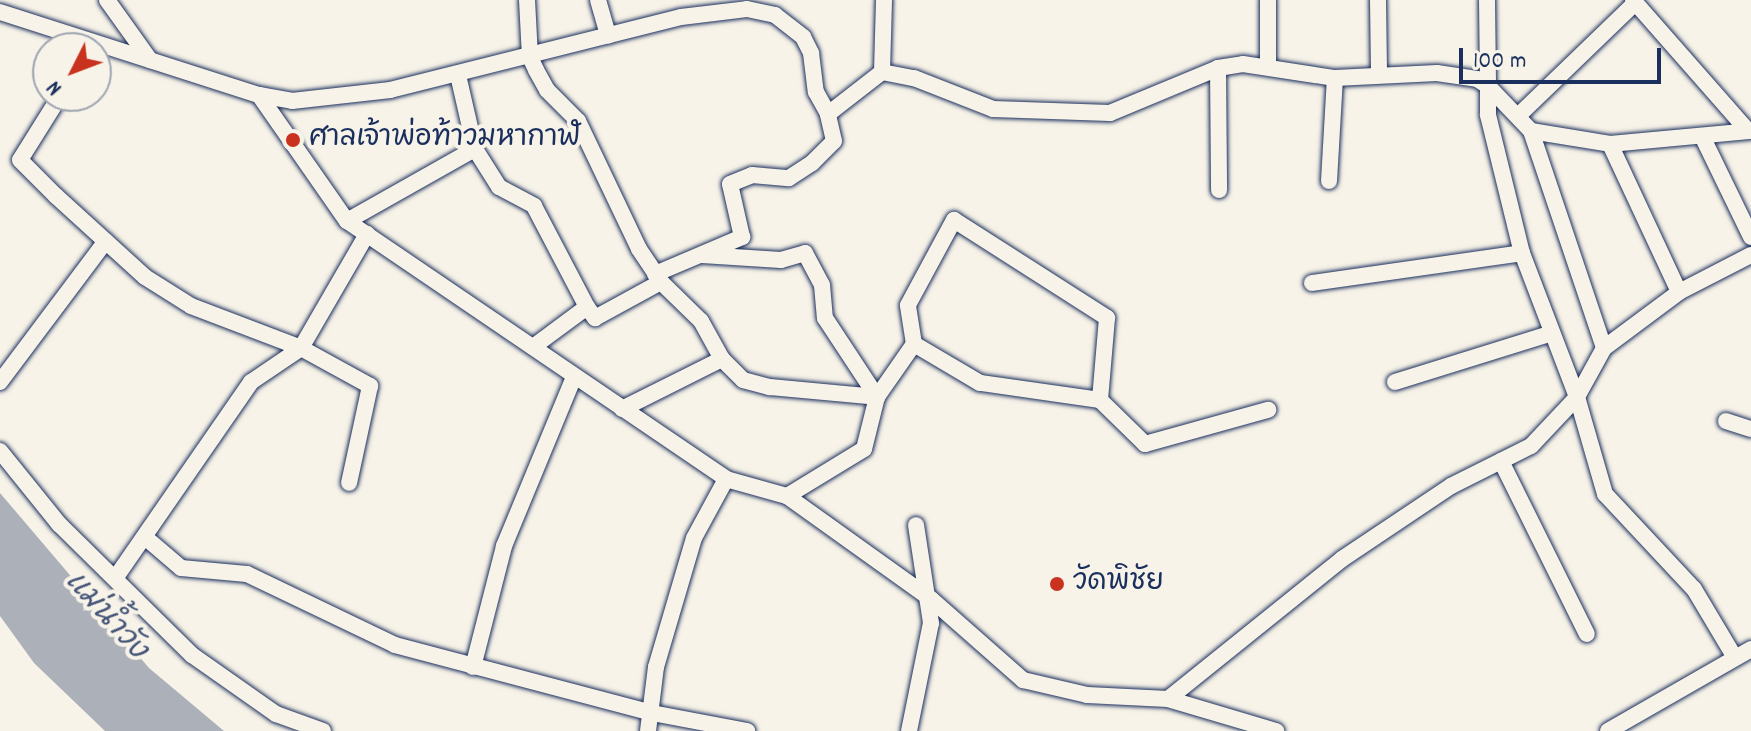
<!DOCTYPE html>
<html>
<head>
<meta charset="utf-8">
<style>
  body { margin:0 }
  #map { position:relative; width:1751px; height:731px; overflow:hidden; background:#f7f3e8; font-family:Dekko,"Playpen Sans Thai",sans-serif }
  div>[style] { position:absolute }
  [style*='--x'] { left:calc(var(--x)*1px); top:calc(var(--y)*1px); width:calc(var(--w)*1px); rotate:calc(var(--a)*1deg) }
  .water>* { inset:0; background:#acb0b9 }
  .roads { filter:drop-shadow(0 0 2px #1b2f5e) drop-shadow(0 0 2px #1b2f5e) }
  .minor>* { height:16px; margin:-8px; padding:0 8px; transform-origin:8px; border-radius:8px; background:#f7f3e8 }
  .dots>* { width:22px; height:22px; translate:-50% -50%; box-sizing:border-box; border:4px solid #f7f3e8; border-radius:50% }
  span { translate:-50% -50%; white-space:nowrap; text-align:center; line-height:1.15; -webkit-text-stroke:8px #f7f3e8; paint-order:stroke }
  .poi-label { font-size:28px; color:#1b2f5e }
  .left { translate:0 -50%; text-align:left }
  .water-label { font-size:30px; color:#465679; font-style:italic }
  .north { position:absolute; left:32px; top:32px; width:80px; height:80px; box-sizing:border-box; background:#f7f3e8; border:2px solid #9fa5b1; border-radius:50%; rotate:228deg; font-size:22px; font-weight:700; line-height:32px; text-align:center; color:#1b2f5e }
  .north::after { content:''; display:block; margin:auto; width:28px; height:36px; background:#c8321e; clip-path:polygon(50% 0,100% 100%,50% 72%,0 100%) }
  .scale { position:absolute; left:1459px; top:48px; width:202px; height:36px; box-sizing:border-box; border:4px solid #1b2f5e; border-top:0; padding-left:10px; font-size:24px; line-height:28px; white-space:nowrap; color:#1b2f5e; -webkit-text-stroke:6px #f7f3e8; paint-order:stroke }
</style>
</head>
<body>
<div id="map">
  <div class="water">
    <i style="clip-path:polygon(0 493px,149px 668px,224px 731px,105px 731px,34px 663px,0 616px)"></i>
  </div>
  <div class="roads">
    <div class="minor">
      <i style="--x:107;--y:0;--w:74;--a:54.4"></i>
      <i style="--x:527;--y:0;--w:57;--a:87"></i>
      <i style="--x:530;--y:57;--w:14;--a:65"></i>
      <i style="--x:536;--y:70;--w:23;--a:61"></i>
      <i style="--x:547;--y:90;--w:44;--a:45"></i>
      <i style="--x:578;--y:121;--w:142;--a:64.5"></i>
      <i style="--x:639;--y:249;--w:40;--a:56"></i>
      <i style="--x:661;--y:282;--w:56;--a:44.3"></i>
      <i style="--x:701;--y:321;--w:43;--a:61.1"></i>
      <i style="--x:722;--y:359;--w:30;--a:45"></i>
      <i style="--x:743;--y:380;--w:28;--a:15"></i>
      <i style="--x:770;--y:387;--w:107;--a:5.3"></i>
      <i style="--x:598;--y:0;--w:37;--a:74"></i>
      <i style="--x:1268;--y:0;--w:67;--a:90"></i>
      <i style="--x:1378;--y:0;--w:75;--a:89.2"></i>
      <i style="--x:1487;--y:0;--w:86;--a:89.3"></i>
      <i style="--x:1488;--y:86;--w:62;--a:46.3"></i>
      <i style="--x:1531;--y:131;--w:80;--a:9.3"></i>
      <i style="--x:1610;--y:144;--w:142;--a:-5.3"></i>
      <i style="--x:1633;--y:0;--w:174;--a:48.7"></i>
      <i style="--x:0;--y:12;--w:272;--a:17.8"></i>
      <i style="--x:259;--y:95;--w:154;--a:55.1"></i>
      <i style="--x:347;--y:221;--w:458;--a:34.2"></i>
      <i style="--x:726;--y:479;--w:63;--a:15.6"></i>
      <i style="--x:787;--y:496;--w:177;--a:35.6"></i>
      <i style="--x:931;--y:599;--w:123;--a:41.4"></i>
      <i style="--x:1023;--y:680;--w:66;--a:13.2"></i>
      <i style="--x:1087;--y:695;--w:81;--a:2.8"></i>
      <i style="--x:1168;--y:699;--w:113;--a:16.5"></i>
      <i style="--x:1218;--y:68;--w:122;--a:89.5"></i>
      <i style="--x:882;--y:72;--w:72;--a:-88.4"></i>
      <i style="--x:458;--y:75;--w:76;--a:77.1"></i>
      <i style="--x:259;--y:95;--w:34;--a:10"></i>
      <i style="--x:292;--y:101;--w:99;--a:-6.4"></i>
      <i style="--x:390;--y:90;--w:300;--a:-14.1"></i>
      <i style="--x:681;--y:17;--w:66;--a:-6.9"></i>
      <i style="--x:747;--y:9;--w:29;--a:12"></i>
      <i style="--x:775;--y:15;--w:36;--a:38"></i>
      <i style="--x:803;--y:37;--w:18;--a:63"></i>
      <i style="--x:811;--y:53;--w:39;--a:83"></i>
      <i style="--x:816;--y:92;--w:25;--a:61"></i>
      <i style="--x:828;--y:114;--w:68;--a:-37.9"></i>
      <i style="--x:882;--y:72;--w:33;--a:11"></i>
      <i style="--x:914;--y:78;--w:85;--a:21.4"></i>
      <i style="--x:993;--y:109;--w:117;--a:2"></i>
      <i style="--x:1110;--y:113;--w:117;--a:-22.6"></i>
      <i style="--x:1218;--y:68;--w:25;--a:-9"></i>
      <i style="--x:1243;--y:64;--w:93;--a:8.7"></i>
      <i style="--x:1335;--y:78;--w:102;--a:-2.8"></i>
      <i style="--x:1437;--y:73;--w:40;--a:8.5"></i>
      <i style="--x:1477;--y:79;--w:13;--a:32"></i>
      <i style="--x:1488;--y:86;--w:29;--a:90"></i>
      <i style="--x:1488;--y:115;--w:142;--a:76.2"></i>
      <i style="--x:1522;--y:253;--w:154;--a:69.1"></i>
      <i style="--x:1577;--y:397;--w:101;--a:73.9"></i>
      <i style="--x:1605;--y:494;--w:130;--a:46.9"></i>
      <i style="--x:1694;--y:589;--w:78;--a:59.2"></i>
      <i style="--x:60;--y:96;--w:75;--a:122"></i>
      <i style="--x:20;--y:160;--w:51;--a:45"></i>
      <i style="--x:56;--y:196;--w:120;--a:42.3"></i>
      <i style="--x:145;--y:277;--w:54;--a:32.2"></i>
      <i style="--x:191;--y:306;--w:118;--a:20.9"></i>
      <i style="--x:301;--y:348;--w:79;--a:28.8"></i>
      <i style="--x:370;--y:386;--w:99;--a:102.2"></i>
      <i style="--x:1518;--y:116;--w:163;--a:-44"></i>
      <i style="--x:1531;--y:131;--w:229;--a:71.4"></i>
      <i style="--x:1703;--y:138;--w:110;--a:64.1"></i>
      <i style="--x:1610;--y:144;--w:163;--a:65"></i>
      <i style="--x:1329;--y:181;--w:103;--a:-86.7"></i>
      <i style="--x:347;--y:221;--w:147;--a:-29.4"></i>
      <i style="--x:475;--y:149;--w:45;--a:57.7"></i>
      <i style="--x:499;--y:187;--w:40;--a:28"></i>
      <i style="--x:534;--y:206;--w:114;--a:62.3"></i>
      <i style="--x:587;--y:307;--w:67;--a:143.5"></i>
      <i style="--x:702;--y:255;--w:79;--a:3.6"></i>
      <i style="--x:781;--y:260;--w:25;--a:-16"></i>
      <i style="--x:805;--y:253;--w:36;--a:62"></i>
      <i style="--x:822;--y:285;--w:33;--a:85"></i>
      <i style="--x:825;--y:318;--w:95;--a:56.6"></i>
      <i style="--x:655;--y:274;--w:95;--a:-23"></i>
      <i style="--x:742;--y:237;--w:54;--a:-102.8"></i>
      <i style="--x:730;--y:184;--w:24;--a:-22"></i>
      <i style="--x:752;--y:175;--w:37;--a:5"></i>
      <i style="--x:789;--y:178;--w:27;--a:-33"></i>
      <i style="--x:812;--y:163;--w:31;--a:-45"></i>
      <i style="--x:834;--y:141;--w:28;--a:-103"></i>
      <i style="--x:1312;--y:283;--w:212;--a:-8.1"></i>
      <i style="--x:587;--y:307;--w:14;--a:54"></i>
      <i style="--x:595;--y:318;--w:75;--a:-28.6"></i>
      <i style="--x:0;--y:382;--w:176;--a:-53.1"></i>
      <i style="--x:1395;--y:382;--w:164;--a:-17.3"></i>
      <i style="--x:1100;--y:400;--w:63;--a:44.4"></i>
      <i style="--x:1145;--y:444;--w:128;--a:-15.5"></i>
      <i style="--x:622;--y:409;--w:112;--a:-26.6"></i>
      <i style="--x:1726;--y:421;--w:26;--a:18"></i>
      <i style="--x:0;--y:451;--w:94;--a:51.1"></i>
      <i style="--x:59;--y:524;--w:187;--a:44.6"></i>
      <i style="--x:192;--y:655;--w:103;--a:35.1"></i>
      <i style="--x:276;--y:714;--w:50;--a:19.9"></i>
      <i style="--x:1501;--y:461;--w:193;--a:63.6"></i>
      <i style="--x:787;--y:496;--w:90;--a:-31.4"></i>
      <i style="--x:864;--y:449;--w:54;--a:-76"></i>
      <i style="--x:877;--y:397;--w:65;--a:-55.1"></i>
      <i style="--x:914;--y:344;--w:39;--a:-99"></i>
      <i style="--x:908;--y:305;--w:97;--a:-61.6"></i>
      <i style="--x:954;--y:220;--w:182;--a:32.6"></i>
      <i style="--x:1107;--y:318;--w:82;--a:94.9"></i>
      <i style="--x:1100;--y:400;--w:121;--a:-171.9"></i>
      <i style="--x:980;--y:383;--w:77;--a:-149.4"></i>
      <i style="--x:146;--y:538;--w:46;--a:40.6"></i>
      <i style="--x:181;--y:568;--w:66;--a:5.2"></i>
      <i style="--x:247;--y:574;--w:164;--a:25.6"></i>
      <i style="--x:395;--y:645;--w:266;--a:14.8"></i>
      <i style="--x:652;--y:713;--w:97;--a:10.7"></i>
      <i style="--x:116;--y:577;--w:237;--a:-55.3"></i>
      <i style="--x:251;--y:382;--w:60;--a:-34.2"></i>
      <i style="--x:301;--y:348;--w:132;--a:-59.9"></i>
      <i style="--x:473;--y:667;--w:125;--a:-75.6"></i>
      <i style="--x:504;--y:546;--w:183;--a:-67.5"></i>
      <i style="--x:1168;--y:699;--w:223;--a:-38.8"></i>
      <i style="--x:1342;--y:559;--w:131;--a:-33.8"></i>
      <i style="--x:1451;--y:486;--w:89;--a:-26.6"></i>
      <i style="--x:1531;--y:446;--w:67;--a:-46.8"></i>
      <i style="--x:1577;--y:397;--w:56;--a:-61.1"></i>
      <i style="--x:1604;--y:348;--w:94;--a:-36.7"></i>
      <i style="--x:1679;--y:292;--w:81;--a:-27.2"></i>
      <i style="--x:648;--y:731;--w:64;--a:-82.9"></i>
      <i style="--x:656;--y:667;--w:134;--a:-73.6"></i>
      <i style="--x:694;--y:538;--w:67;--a:-61.5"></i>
      <i style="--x:909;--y:731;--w:110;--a:-78.5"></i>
      <i style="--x:931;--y:623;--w:99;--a:-98.7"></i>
      <i style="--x:1608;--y:731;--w:165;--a:-29.8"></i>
    </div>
  </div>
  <div class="dots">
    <i style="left:293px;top:140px;background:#c8321e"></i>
    <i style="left:1057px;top:584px;background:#c8321e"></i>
  </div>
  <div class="poi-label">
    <span class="left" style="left:309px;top:140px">ศาลเจ้าพ่อท้าวมหากาฬ</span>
    <span class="left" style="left:1073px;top:584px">วัดพิชัย</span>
  </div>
  <div class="water-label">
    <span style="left:104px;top:617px;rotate:48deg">แม่น้ำวัง</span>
  </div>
  <div class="north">N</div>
  <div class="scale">100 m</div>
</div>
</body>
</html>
